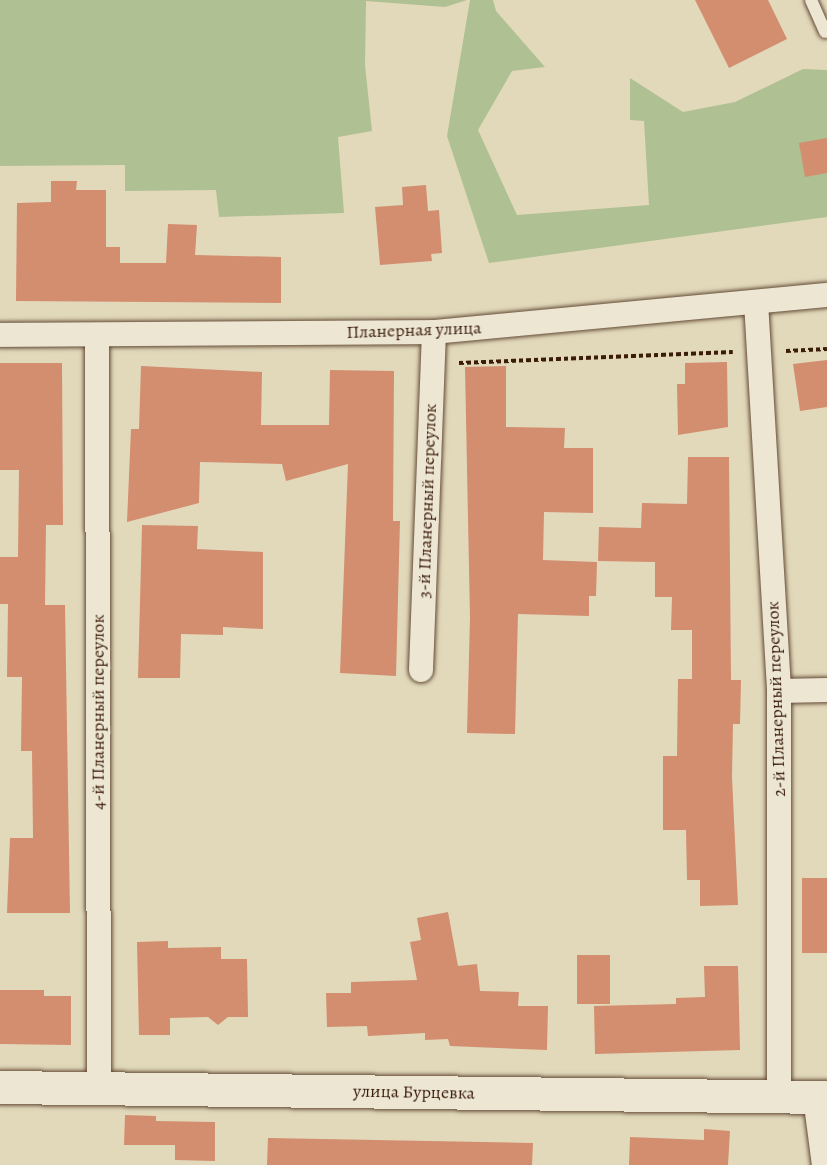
<!DOCTYPE html>
<html>
<head>
<meta charset="utf-8">
<style>
  body { margin:0 }
  #map { position:relative; width:827px; height:1165px; overflow:hidden; background:#e2d9bb; font-family:Alegreya,serif }
  div>[style] { position:absolute }
  [style*='--x'] { left:calc(var(--x)*1px); top:calc(var(--y)*1px); width:calc(var(--w)*1px); rotate:calc(var(--a)*1deg) }
  .green>* { inset:0; background:#afc093 }
  .building>* { inset:0; background:#d38d6f; transform-origin:0 0 }
  .path>* { height:4px; margin-top:-2px; transform-origin:0; background:repeating-linear-gradient(90deg,#3a1c09 0 4.5px,transparent 0 7.5px) }
  .roads { filter:drop-shadow(0 0 2px #644b36) drop-shadow(0 0 2px #644b36) }
  .lane>* { height:12px; margin:-6px; padding:0 6px; transform-origin:6px; border-radius:6px; background:#ece6d3 }
  .street>* { height:24px; margin:-12px; padding:0 12px; transform-origin:12px; border-radius:12px; background:#ece6d3 }
  .secondary>* { height:33px; margin:-16.5px; padding:0 16.5px; transform-origin:16.5px; border-radius:16.5px; background:#ece6d3 }
  span { translate:-50% -50%; white-space:nowrap; text-align:center; line-height:1.15; -webkit-text-stroke:4.5px #ece6d3; paint-order:stroke }
  .street-label { font-size:18px; color:#3a1c09 }
</style>
</head>
<body>
<div id="map">
  <div class="green">
    <i style="clip-path:polygon(0 0,467px 0,445px 7px,366px 1px,365px 65px,372px 131px,338px 137px,344px 213px,219px 217px,216px 190px,125px 191px,125px 165px,0 166px)"></i>
    <i style="clip-path:polygon(470px 0,493px 0,496px 11px,545px 67px,512px 71px,478px 130px,517px 215px,649px 205px,644px 121px,630px 120px,630px 78px,683px 112px,735px 102px,803px 69px,827px 70px,827px 217px,489px 263px,447px 136px)"></i>
  </div>
  <div class="building">
    <i style="clip-path:polygon(695px 0,768px 0,787px 39px,729px 68px)"></i>
    <i style="clip-path:polygon(827px 138px,827px 173px,805px 177px,799px 143px)"></i>
    <i style="clip-path:polygon(51px 181px,77px 181px,76px 190px,106px 190px,106px 247px,120px 247px,120px 263px,166px 263px,168px 224px,197px 225px,195px 255px,281px 257px,281px 303px,16px 301px,17px 203px,51px 202px)"></i>
    <i style="clip-path:polygon(426px 185px,428px 211px,439px 210px,442px 253px,431px 254px,432px 261px,380px 265px,375px 207px,403px 205px,402px 187px)"></i>
    <i style="clip-path:polygon(827px 360px,827px 407px,800px 411px,793px 364px)"></i>
    <i style="clip-path:polygon(727px 362px,728px 427px,678px 435px,677px 384px,685px 384px,685px 363px)"></i>
    <i style="clip-path:polygon(0 363px,62px 363px,63px 525px,46px 525px,45px 605px,65px 605px,70px 913px,7px 913px,10px 838px,33px 838px,32px 751px,21px 751px,22px 677px,7px 677px,8px 604px,0 604px,0 557px,18px 557px,19px 470px,0 470px)"></i>
    <i style="clip-path:polygon(141px 366px,262px 372px,261px 425px,329px 425px,330px 370px,394px 371px,393px 521px,400px 521px,396px 676px,340px 673px,348px 464px,286px 481px,282px 464px,200px 462px,199px 503px,127px 522px,131px 429px,139px 429px)"></i>
    <i style="clip-path:polygon(506px 366px,506px 427px,565px 428px,564px 448px,593px 448px,593px 513px,544px 512px,543px 560px,597px 562px,596px 596px,589px 596px,589px 616px,518px 614px,515px 734px,467px 733px,470px 618px,465px 367px)"></i>
    <i style="clip-path:polygon(688px 457px,729px 457px,731px 680px,741px 680px,740px 724px,733px 724px,732px 777px,738px 905px,700px 906px,700px 880px,687px 880px,686px 830px,663px 830px,663px 756px,677px 756px,678px 679px,692px 679px,692px 630px,671px 630px,672px 597px,655px 597px,655px 562px,598px 561px,599px 527px,641px 528px,642px 503px,687px 504px)"></i>
    <i style="clip-path:polygon(142px 525px,198px 526px,197px 549px,263px 552px,263px 629px,223px 627px,223px 635px,181px 634px,180px 678px,138px 678px)"></i>
    <i style="left:802px;top:878px;width:25px;height:75px"></i>
    <i style="clip-path:polygon(448px 912px,458px 966px,477px 964px,480px 991px,519px 992px,518px 1006px,548px 1006px,547px 1050px,450px 1046px,448px 1039px,425px 1040px,425px 1033px,368px 1036px,367px 1026px,327px 1027px,326px 993px,351px 993px,351px 982px,417px 980px,410px 942px,421px 940px,417px 918px)"></i>
    <i style="clip-path:polygon(168px 941px,168px 948px,221px 947px,221px 959px,247px 959px,248px 1017px,228px 1017px,218px 1025px,208px 1017px,170px 1018px,170px 1035px,139px 1035px,137px 942px)"></i>
    <i style="left:610px;top:955px;width:49px;height:33px;rotate:90deg"></i>
    <i style="clip-path:polygon(704px 966px,738px 966px,740px 1050px,595px 1054px,594px 1006px,676px 1004px,676px 998px,705px 997px)"></i>
    <i style="clip-path:polygon(0 990px,44px 990px,44px 996px,71px 996px,71px 1045px,0 1044px)"></i>
    <i style="clip-path:polygon(125px 1115px,156px 1116px,156px 1121px,215px 1122px,215px 1161px,175px 1160px,175px 1145px,124px 1145px)"></i>
    <i style="clip-path:polygon(704px 1129px,730px 1131px,728px 1165px,629px 1165px,630px 1137px,704px 1140px)"></i>
    <i style="clip-path:polygon(268px 1138px,533px 1143px,532px 1165px,267px 1165px)"></i>
  </div>
  <div class="path">
    <i style="--x:786;--y:351;--w:41;--a:-2.8"></i>
    <i style="--x:459;--y:363;--w:274;--a:-2.3"></i>
  </div>
  <div class="roads">
    <div class="lane">
      <i style="--x:811;--y:0;--w:35;--a:66"></i>
    </div>
    <div class="street">
      <i style="--x:756;--y:302;--w:390;--a:86.6"></i>
      <i style="--x:779;--y:691;--w:405;--a:90"></i>
      <i style="--x:0;--y:335;--w:434;--a:-0.4"></i>
      <i style="--x:434;--y:332;--w:395;--a:-5.4"></i>
      <i style="--x:97;--y:335;--w:753;--a:89.85"></i>
      <i style="--x:421;--y:670;--w:338;--a:-87.8"></i>
      <i style="--x:779;--y:691;--w:48;--a:-1.2"></i>
      <i style="--x:815;--y:1097;--w:69;--a:82.5"></i>
    </div>
    <div class="secondary">
      <i style="--x:0;--y:1087;--w:827;--a:0.69"></i>
    </div>
  </div>
  <div class="street-label">
    <span style="left:414px;top:330px;rotate:-2deg">Планерная улица</span>
    <span style="left:427px;top:501px;rotate:-88deg">3-й Планерный переулок</span>
    <span style="left:776px;top:699px;rotate:-92deg">2-й Планерный переулок</span>
    <span style="left:98px;top:712px;rotate:-90deg">4-й Планерный переулок</span>
    <span style="left:414px;top:1092px;rotate:1deg">улица Бурцевка</span>
  </div>
</div>
</body>
</html>
